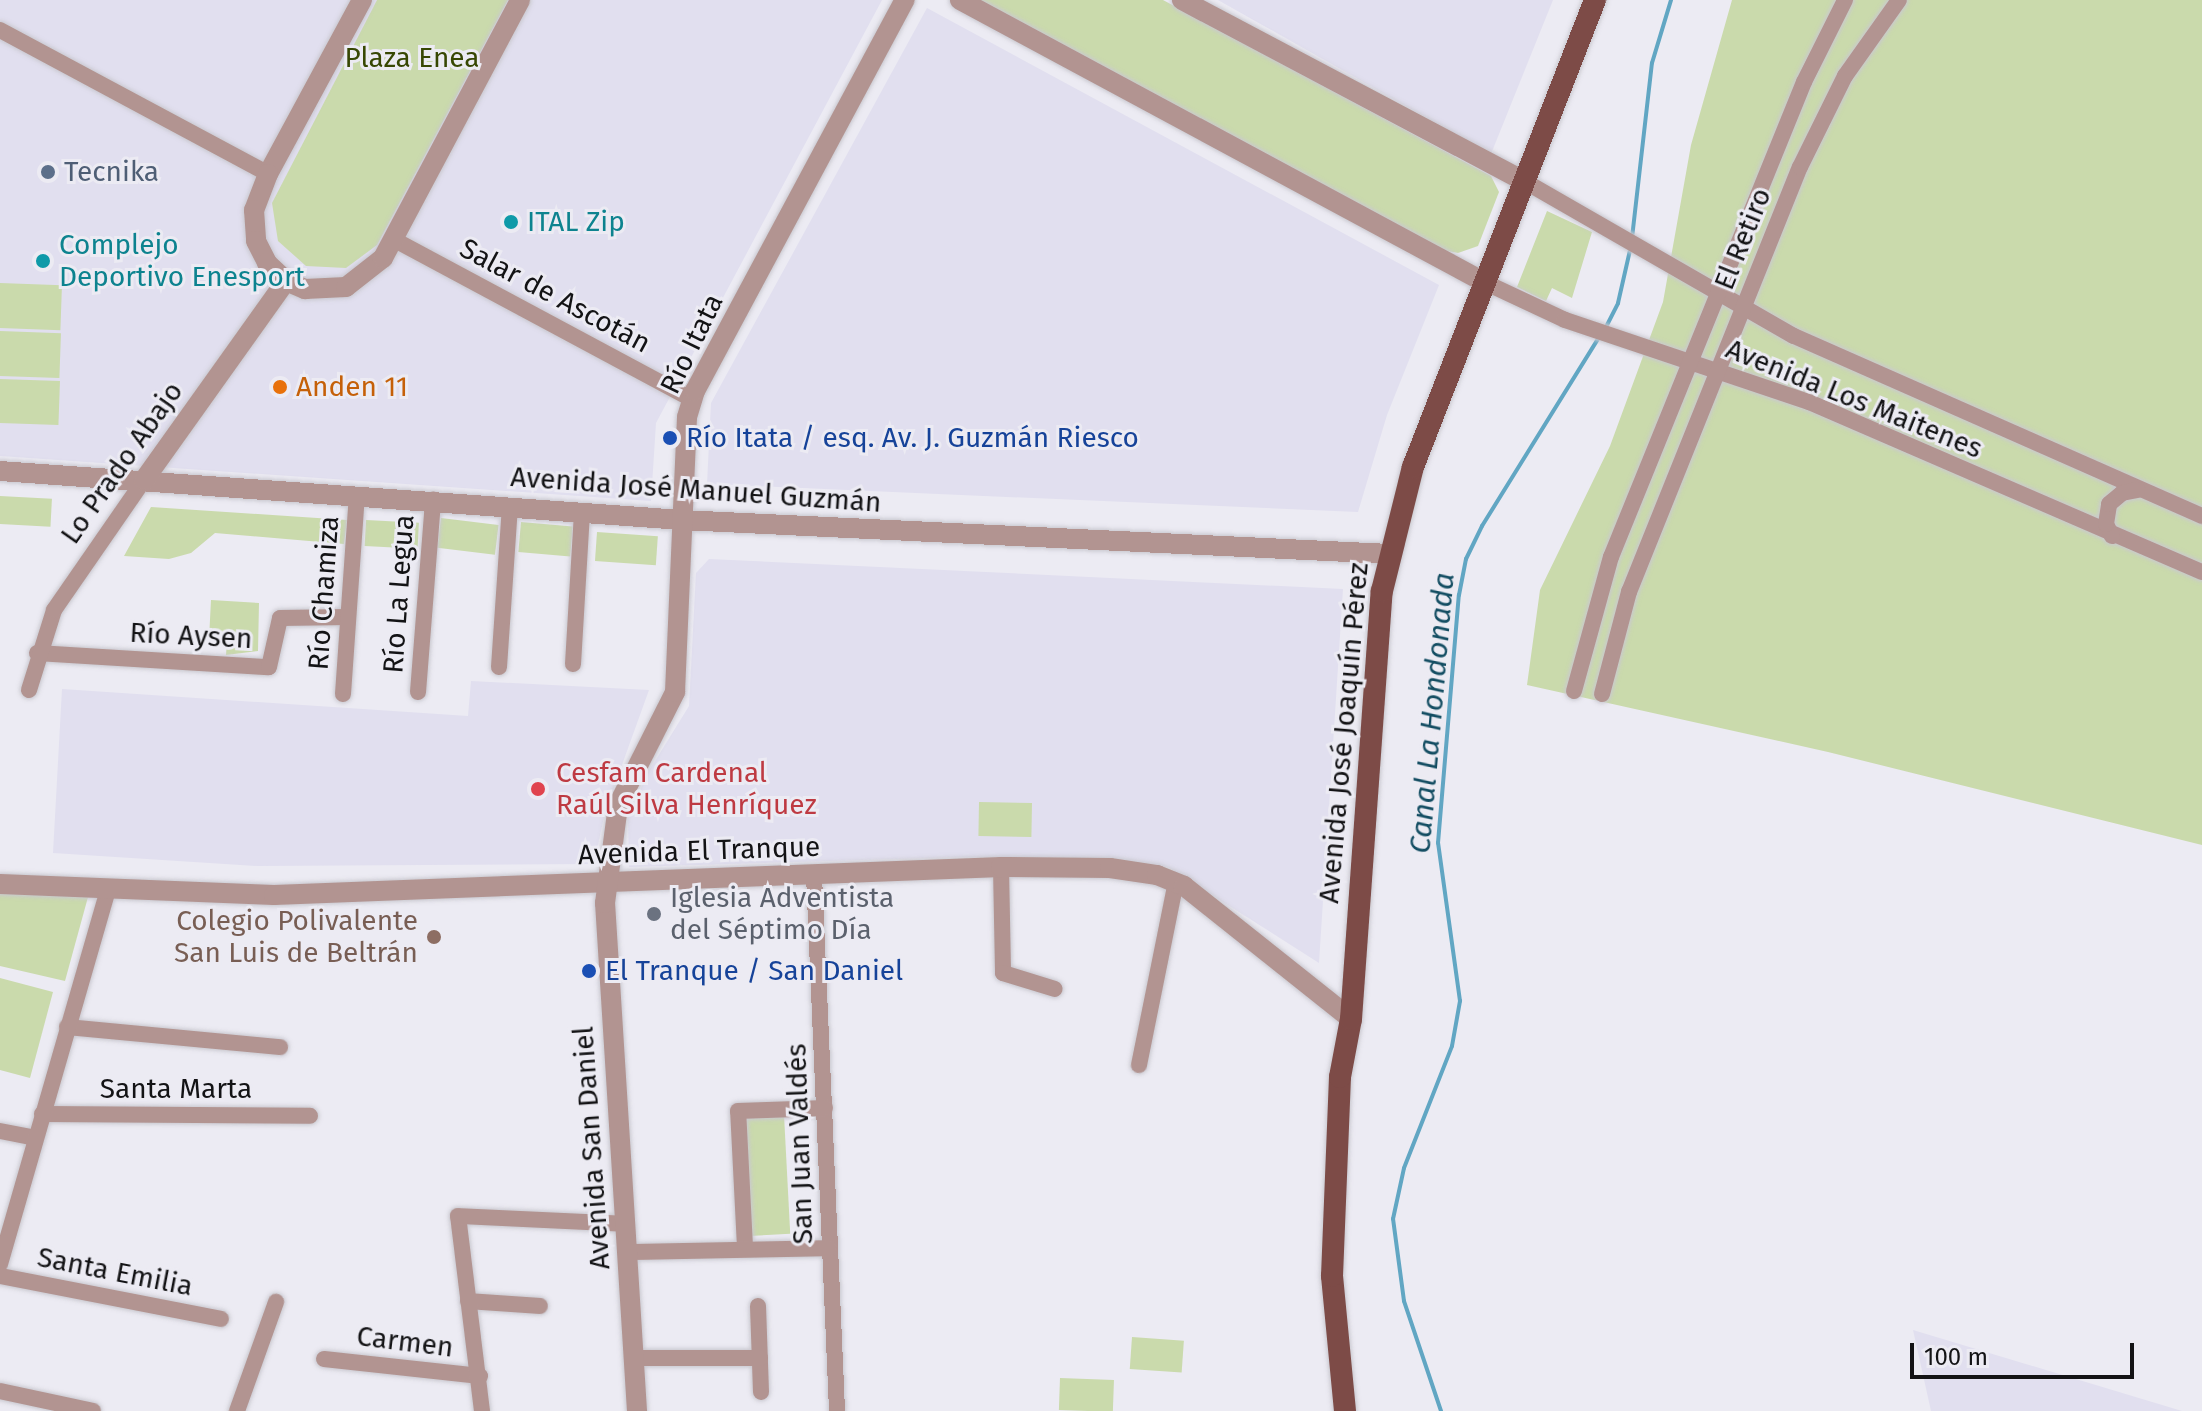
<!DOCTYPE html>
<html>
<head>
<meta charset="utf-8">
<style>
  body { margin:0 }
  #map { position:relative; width:2202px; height:1411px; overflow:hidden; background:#ecebf3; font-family:"Fira Sans",sans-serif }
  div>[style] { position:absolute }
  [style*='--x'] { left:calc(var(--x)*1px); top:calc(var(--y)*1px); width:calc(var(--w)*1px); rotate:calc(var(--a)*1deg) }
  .built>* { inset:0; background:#e1dfef }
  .green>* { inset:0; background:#cadaac; transform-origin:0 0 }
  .stream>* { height:4px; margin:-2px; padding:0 2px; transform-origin:2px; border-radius:2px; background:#61a6c3 }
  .roads { filter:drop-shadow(0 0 2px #c9c8cf) drop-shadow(0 0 2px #c9c8cf) }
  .minor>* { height:16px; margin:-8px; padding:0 8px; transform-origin:8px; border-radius:8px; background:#b29491 }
  .tertiary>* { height:20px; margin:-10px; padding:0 10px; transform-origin:10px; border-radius:10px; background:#b29491 }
  .primary>* { height:22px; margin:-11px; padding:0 11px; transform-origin:11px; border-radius:11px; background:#7d4b47 }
  .dots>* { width:22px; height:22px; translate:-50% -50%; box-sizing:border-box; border:4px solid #ecebf3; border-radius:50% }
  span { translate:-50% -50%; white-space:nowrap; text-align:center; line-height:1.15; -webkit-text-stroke:6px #ecebf3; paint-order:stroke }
  .park-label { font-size:28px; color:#374703 }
  .service-label { font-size:28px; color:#4e5e75 }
  .left { translate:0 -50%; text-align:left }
  .culture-label { font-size:28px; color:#0d838f }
  .street-label { font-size:28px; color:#131315 }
  .food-label { font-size:28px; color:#c56008 }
  .transit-label { font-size:28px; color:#164399 }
  .health-label { font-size:28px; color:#be3a42 }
  .worship-label { font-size:28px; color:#5b616d }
  .education-label { font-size:28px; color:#785e54 }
  .right { translate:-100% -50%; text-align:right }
  .water-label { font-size:30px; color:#134d62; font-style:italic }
  .scale { position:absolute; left:1910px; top:1343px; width:224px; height:36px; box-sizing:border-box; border:4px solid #131315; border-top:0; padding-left:10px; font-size:24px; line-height:28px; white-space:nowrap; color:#131315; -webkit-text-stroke:6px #ecebf3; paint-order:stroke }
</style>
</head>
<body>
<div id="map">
  <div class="built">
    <i style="clip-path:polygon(0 0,882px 0,656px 423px,651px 501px,0 456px)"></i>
    <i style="clip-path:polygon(1218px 0,1553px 0,1491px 154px)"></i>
    <i style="clip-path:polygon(927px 8px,1439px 285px,1387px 415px,1358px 512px,707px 484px,711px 403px)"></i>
    <i style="clip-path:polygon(709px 559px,1343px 589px,1319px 963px,1168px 867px,1099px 858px,962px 857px,629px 867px,628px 818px,647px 774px,689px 706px,696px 573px)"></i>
    <i style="clip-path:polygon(471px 681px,649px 690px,605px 812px,594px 864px,257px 866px,53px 853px,62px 689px,468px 716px)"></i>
    <i style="clip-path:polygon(1913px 1330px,2182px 1411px,1931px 1411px)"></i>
  </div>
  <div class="green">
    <i style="clip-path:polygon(377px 0,508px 0,377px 245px,346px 268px,306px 266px,278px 241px,272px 203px)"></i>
    <i style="clip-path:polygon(976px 0,1163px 0,1491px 176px,1499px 192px,1478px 246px,1458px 253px,1442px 250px)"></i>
    <i style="clip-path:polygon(1732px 0,2202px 0,2202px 845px,1828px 752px,1527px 685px,1540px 590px,1610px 446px,1663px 302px,1691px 145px)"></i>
    <i style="clip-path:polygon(1547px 211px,1592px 232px,1572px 298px,1552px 288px,1546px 301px,1517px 287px)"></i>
    <i style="left:0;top:283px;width:62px;height:45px;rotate:2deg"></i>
    <i style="left:0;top:331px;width:61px;height:45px;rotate:2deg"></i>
    <i style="left:0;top:379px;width:60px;height:44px;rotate:2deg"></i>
    <i style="left:0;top:496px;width:52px;height:28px;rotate:3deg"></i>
    <i style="clip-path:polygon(151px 507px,347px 520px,344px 544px,215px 533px,191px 553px,169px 559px,124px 556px)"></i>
    <i style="left:441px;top:518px;width:58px;height:30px;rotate:7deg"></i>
    <i style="left:366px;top:520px;width:53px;height:26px;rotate:3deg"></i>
    <i style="left:521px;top:522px;width:52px;height:30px;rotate:5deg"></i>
    <i style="left:597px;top:532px;width:61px;height:29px;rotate:4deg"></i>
    <i style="clip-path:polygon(211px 600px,259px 603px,258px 651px,226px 655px,227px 640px,209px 639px)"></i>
    <i style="left:979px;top:802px;width:53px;height:34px;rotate:1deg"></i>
    <i style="clip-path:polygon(0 892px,88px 897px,65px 981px,0 966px)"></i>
    <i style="clip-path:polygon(0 978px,53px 992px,30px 1078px,0 1070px)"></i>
    <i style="left:784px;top:1115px;width:119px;height:41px;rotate:87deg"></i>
    <i style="left:1132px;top:1337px;width:52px;height:32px;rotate:4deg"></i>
    <i style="left:1060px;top:1378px;width:54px;height:32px;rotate:2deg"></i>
  </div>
  <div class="stream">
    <i style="--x:1632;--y:238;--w:176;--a:-83.5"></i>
    <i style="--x:1652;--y:63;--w:66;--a:-73.2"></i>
    <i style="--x:1605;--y:329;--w:29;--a:-63"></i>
    <i style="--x:1618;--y:303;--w:58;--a:-77.2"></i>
    <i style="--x:1441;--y:1411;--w:116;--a:-108.6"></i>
    <i style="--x:1404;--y:1301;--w:83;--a:-97.6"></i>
    <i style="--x:1393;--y:1219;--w:52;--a:-77.8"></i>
    <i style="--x:1404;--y:1168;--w:131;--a:-68.5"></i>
    <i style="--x:1452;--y:1046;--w:46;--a:-79.9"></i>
    <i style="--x:1460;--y:1001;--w:160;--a:-97.9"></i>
    <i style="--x:1438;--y:843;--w:249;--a:-85.2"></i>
    <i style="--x:1459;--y:595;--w:37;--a:-79"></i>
    <i style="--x:1466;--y:559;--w:37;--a:-64"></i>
    <i style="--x:1482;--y:526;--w:224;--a:-58.2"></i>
  </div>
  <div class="roads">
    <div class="minor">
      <i style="--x:0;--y:30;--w:304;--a:28.2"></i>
      <i style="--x:1524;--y:181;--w:311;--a:29.9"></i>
      <i style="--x:1794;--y:336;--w:446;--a:23.8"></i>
      <i style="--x:393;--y:239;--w:339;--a:28.2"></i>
      <i style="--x:1484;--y:282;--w:89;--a:25.1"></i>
      <i style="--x:1565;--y:320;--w:257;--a:18.6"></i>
      <i style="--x:1809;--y:402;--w:428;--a:23.4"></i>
      <i style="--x:2112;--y:536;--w:13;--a:-117"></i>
      <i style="--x:2106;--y:524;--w:20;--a:-81"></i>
      <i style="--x:2109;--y:504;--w:17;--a:-40"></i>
      <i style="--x:2122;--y:493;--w:16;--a:-11"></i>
      <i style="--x:37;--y:653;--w:232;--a:3.5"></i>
      <i style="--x:269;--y:667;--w:50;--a:-77.3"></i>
      <i style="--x:280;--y:618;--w:68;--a:-0.8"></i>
      <i style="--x:573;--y:664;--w:152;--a:-86.6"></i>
      <i style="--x:499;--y:667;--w:160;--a:-86.1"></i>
      <i style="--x:29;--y:690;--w:84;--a:-72.6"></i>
      <i style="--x:54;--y:610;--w:158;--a:-55.3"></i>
      <i style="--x:1574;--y:691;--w:139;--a:-74.6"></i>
      <i style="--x:1611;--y:557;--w:513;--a:-67.89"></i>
      <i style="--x:1804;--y:82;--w:92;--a:-63.4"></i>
      <i style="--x:418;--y:692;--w:193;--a:-85.5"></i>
      <i style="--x:343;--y:694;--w:199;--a:-86"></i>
      <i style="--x:1602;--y:694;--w:106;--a:-75.2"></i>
      <i style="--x:1629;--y:592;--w:458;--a:-68.1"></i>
      <i style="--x:1800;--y:167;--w:102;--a:-63.7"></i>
      <i style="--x:1845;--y:76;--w:93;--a:-54.6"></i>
      <i style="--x:1001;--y:867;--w:106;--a:88.9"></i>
      <i style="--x:1003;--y:973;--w:54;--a:17.1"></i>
      <i style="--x:814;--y:875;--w:536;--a:87.54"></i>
      <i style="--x:67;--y:1027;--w:214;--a:5.4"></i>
      <i style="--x:1139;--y:1065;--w:187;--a:-78.6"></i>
      <i style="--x:42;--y:1114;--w:268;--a:0.4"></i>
      <i style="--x:0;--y:1131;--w:36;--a:11"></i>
      <i style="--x:745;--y:1247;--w:136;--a:-92.9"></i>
      <i style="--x:738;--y:1111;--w:87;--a:-2"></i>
      <i style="--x:628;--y:1252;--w:201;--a:-1.1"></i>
      <i style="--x:0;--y:1264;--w:389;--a:-73.9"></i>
      <i style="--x:0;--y:1276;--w:225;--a:11"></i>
      <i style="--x:468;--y:1301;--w:72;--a:4"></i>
      <i style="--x:758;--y:1306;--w:86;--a:88"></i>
      <i style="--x:636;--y:1358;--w:124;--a:0"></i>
      <i style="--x:324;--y:1359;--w:157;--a:6.2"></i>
      <i style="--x:0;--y:1391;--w:95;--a:12.1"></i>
      <i style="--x:237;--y:1411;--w:116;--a:-70.3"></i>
      <i style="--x:482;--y:1411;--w:196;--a:-97"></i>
      <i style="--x:458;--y:1216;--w:168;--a:2.7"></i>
    </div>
    <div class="tertiary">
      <i style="--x:362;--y:0;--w:198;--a:118.4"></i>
      <i style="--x:268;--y:174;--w:39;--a:111"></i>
      <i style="--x:254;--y:210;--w:31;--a:86"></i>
      <i style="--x:256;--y:241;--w:25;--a:63"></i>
      <i style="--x:267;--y:263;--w:26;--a:43"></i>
      <i style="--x:286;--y:281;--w:21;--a:23"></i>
      <i style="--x:305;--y:289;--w:41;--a:-2.8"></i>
      <i style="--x:346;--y:287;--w:47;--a:-38.1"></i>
      <i style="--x:383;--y:258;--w:292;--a:-62"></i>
      <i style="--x:960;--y:0;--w:595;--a:28.29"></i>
      <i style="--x:1182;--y:0;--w:387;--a:27.9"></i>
      <i style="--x:0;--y:471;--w:684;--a:4.11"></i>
      <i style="--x:682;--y:520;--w:708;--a:2.75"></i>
      <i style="--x:144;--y:480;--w:244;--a:-54.5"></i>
      <i style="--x:0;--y:884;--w:274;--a:2.3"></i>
      <i style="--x:274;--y:895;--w:728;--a:-2.21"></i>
      <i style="--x:1001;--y:867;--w:109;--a:0.5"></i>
      <i style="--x:1110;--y:868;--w:48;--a:8.5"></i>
      <i style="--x:1157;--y:875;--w:29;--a:22"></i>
      <i style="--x:1184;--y:886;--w:213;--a:38.5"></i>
      <i style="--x:637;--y:1411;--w:509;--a:-93.6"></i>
      <i style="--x:605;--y:903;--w:99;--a:-82.4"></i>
      <i style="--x:618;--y:805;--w:127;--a:-63.2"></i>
      <i style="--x:675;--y:692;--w:275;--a:-87.5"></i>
      <i style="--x:687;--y:417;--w:27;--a:-73"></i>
      <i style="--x:695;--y:391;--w:444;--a:-61.8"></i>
    </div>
    <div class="primary">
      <i style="--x:1345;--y:1411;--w:136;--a:-95.5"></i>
      <i style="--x:1332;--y:1276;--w:199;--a:-87.7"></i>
      <i style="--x:1340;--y:1077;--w:59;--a:-79.3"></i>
      <i style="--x:1351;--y:1019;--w:429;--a:-85.9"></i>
      <i style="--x:1382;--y:591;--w:128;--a:-76"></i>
      <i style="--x:1413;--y:467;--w:501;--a:-68.71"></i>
    </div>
  </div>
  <div class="dots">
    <i style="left:48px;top:172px;background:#5c6f8a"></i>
    <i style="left:511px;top:222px;background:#0f9aa8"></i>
    <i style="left:43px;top:261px;background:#0f9aa8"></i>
    <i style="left:280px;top:387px;background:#e8710a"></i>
    <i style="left:670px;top:438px;background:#1a4fb4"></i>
    <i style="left:538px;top:789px;background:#e0444e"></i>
    <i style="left:654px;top:914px;background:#6b7280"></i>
    <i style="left:434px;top:937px;background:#8d6e63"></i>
    <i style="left:589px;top:971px;background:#1a4fb4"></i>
  </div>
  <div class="park-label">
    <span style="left:412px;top:58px">Plaza Enea</span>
  </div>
  <div class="service-label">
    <span class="left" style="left:64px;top:172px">Tecnika</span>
  </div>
  <div class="culture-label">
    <span class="left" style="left:527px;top:222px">ITAL Zip</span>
    <span class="left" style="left:59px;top:261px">Complejo<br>Deportivo Enesport</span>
  </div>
  <div class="street-label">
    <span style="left:1743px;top:239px;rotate:-68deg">El Retiro</span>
    <span style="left:555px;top:296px;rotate:28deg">Salar de Ascotán</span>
    <span style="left:692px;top:344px;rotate:-64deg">Río Itata</span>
    <span style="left:1854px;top:399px;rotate:22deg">Avenida Los Maitenes</span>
    <span style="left:122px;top:463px;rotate:-55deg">Lo Prado Abajo</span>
    <span style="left:696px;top:490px;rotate:4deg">Avenida José Manuel Guzmán</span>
    <span style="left:324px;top:593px;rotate:-86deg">Río Chamiza</span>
    <span style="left:399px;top:594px;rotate:-86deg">Río La Legua</span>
    <span style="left:191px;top:636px;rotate:3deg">Río Aysen</span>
    <span style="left:1344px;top:733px;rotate:-85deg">Avenida José Joaquín Pérez</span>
    <span style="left:699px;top:851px;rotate:-2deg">Avenida El Tranque</span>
    <span style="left:176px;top:1089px">Santa Marta</span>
    <span style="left:800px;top:1144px;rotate:-92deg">San Juan Valdés</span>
    <span style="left:592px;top:1148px;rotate:-94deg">Avenida San Daniel</span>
    <span style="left:115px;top:1272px;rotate:11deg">Santa Emilia</span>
    <span style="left:405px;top:1342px;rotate:7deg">Carmen</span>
  </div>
  <div class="food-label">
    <span class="left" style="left:296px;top:387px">Anden 11</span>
  </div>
  <div class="transit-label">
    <span class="left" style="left:686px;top:438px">Río Itata / esq. Av. J. Guzmán Riesco</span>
    <span class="left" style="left:605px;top:971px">El Tranque / San Daniel</span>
  </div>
  <div class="health-label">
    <span class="left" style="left:556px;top:789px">Cesfam Cardenal<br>Raúl Silva Henríquez</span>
  </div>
  <div class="worship-label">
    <span class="left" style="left:670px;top:914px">Iglesia Adventista<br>del Séptimo Día</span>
  </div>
  <div class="education-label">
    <span class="right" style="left:418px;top:937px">Colegio Polivalente<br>San Luis de Beltrán</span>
  </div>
  <div class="water-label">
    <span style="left:1432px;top:713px;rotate:-85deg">Canal La Hondonada</span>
  </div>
  <div class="scale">100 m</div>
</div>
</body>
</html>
